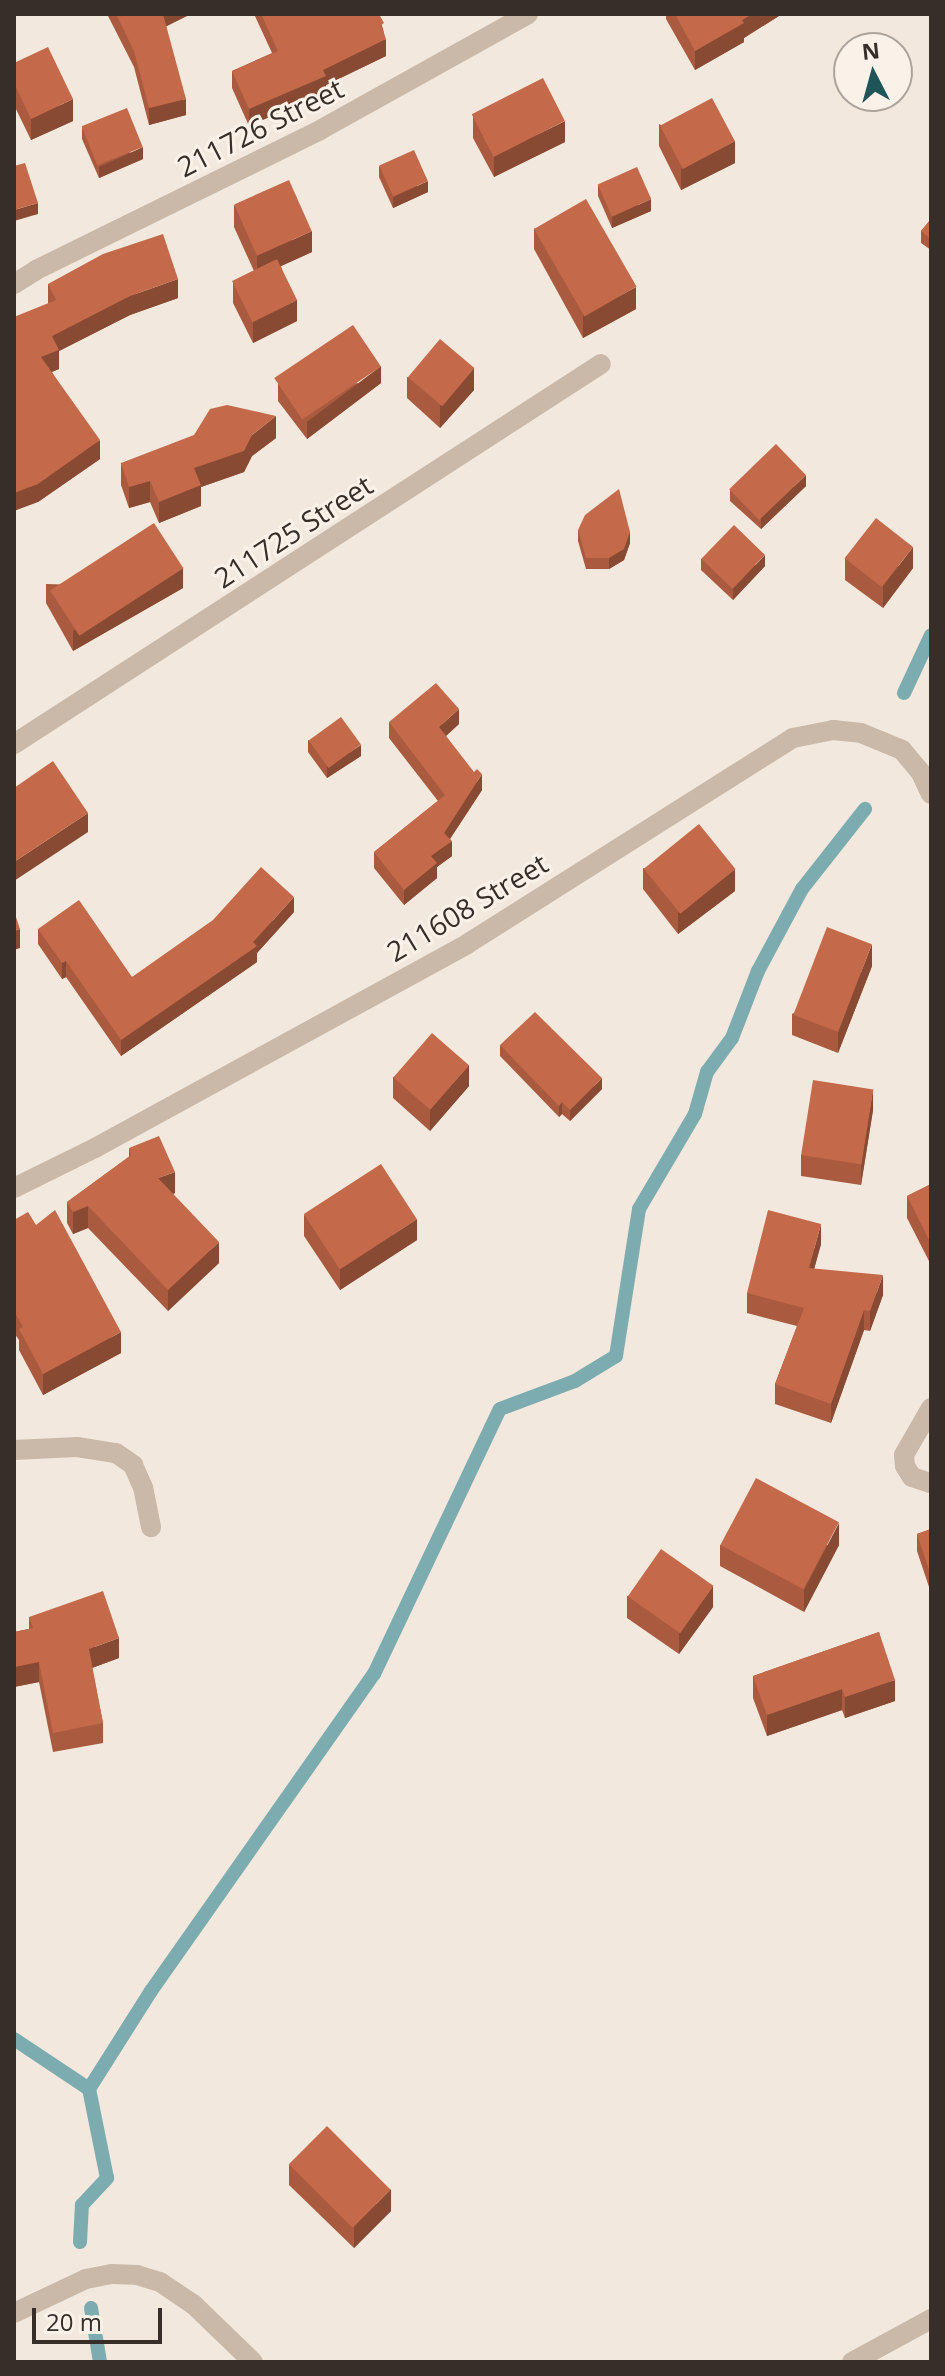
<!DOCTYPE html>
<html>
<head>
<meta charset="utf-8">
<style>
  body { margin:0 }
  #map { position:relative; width:945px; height:2376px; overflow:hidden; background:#f2e8dd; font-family:"Open Sans",sans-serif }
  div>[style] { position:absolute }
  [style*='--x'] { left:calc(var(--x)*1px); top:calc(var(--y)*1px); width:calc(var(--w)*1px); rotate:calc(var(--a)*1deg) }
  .stream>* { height:14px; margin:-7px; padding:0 7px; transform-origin:7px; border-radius:7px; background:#7cacaf }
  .minor>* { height:20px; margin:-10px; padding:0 10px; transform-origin:10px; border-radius:10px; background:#cab9a9 }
  .wall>* { inset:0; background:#a95a3f }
  .shaded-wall>* { inset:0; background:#894a33 }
  .building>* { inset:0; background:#c46949; transform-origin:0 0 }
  span { translate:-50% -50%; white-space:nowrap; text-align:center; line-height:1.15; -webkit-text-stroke:6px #faf2e9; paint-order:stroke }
  .street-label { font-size:28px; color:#372e29 }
  .frame { position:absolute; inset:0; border:16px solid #372e29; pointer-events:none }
  .north { position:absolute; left:833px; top:32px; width:80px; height:80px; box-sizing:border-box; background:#faf2e9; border:2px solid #aca49c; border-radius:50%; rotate:354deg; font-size:22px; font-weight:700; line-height:32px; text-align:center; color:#372e29 }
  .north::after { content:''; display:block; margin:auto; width:28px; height:36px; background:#1f5458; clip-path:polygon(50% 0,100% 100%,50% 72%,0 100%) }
  .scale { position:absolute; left:32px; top:2308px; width:130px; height:36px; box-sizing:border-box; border:4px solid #372e29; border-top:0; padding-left:10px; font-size:24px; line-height:28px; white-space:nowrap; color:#372e29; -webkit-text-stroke:6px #faf2e9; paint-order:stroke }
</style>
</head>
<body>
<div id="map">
  <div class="stream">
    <i style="--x:904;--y:693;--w:64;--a:-65"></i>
    <i style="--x:14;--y:2039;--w:90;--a:33.7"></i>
    <i style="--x:80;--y:2242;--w:37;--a:-87"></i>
    <i style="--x:82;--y:2205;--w:37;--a:-47"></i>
    <i style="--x:107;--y:2178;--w:91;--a:-101.4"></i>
    <i style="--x:89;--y:2089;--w:116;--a:-57.7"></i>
    <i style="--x:151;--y:1991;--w:388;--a:-54.9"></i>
    <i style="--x:374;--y:1674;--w:293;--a:-64.6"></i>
    <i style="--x:500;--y:1409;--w:80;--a:-20.5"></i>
    <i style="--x:575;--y:1381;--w:48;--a:-31.4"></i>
    <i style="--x:616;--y:1356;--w:149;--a:-81.1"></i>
    <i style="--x:639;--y:1209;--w:110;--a:-59.5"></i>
    <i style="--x:695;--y:1114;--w:44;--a:-74.1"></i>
    <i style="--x:707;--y:1072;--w:42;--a:-53.7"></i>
    <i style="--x:732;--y:1038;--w:72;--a:-68.8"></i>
    <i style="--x:758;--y:971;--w:93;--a:-61.8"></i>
    <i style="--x:802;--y:889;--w:102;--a:-51.8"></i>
    <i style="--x:91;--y:2308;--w:55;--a:80.5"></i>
  </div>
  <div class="minor">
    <i style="--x:14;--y:284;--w:26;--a:-32"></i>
    <i style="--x:36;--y:270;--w:317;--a:-26.2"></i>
    <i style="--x:320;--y:130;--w:238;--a:-29.1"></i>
    <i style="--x:14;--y:744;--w:699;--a:-32.92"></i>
    <i style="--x:14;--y:1188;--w:90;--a:-26.3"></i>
    <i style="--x:95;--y:1148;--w:424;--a:-28.7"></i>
    <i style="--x:467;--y:944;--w:386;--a:-32.3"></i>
    <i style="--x:793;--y:738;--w:41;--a:-11.3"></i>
    <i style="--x:833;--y:730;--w:28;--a:6"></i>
    <i style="--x:861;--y:733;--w:44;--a:22.5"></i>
    <i style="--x:902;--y:750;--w:30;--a:50"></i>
    <i style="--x:921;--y:773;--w:23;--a:65"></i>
    <i style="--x:931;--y:1408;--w:54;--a:119.9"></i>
    <i style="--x:904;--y:1455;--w:11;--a:85"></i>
    <i style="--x:905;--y:1466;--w:13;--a:58"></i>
    <i style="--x:912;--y:1477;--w:20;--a:18"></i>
    <i style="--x:14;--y:1450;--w:63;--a:-2.7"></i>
    <i style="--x:77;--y:1447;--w:39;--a:9"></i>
    <i style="--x:116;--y:1453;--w:21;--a:35"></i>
    <i style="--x:133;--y:1465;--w:24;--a:66"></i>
    <i style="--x:143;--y:1487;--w:41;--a:78.7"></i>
    <i style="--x:14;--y:2313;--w:80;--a:-25.3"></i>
    <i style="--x:86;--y:2279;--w:26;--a:-11"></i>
    <i style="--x:112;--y:2274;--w:25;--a:2"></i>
    <i style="--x:137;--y:2275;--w:24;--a:17"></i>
    <i style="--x:160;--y:2282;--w:40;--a:34"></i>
    <i style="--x:193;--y:2304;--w:83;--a:44"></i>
    <i style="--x:852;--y:2362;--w:90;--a:-28.6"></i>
  </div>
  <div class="wall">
    <i style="clip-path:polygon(107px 14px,191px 14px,166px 26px,186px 115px,149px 125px,134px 67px)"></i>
    <i style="clip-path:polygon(254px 14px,379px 14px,384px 33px,386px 56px,326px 85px,326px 92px,249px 126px,232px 88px,232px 71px,272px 53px)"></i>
    <i style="clip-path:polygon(666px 14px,782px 14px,744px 38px,744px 42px,695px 70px,666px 19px)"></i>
    <i style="clip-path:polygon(14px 63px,73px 121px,31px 140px,14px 105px)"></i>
    <i style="clip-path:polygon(473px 117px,565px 142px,494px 177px,473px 138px)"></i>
    <i style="clip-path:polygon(659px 124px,735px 163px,681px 190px,659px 146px)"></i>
    <i style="clip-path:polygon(82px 128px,143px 159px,99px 178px,82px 139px)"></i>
    <i style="clip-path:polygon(379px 166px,428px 192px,393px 208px,379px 177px)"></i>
    <i style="clip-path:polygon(598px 185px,651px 211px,612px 228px,598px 196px)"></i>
    <i style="clip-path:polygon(234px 205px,312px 252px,281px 266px,297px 321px,253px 343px,233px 303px,233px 282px,254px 271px,234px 227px)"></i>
    <i style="clip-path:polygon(931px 219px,931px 250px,921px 243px,921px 231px)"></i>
    <i style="clip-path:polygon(534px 228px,636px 309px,583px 338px,534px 249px)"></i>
    <i style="clip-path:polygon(48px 284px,178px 298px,130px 315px,59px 351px,59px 369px,52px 372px,100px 459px,38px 502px,48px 303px)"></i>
    <i style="clip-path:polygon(407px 377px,474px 390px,440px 428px,407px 398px)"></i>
    <i style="clip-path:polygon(381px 383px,307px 439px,278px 401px,278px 384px)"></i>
    <i style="clip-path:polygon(276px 438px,252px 456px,244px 472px,201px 487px,201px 506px,159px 523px,150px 502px,129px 508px,121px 485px,121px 463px)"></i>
    <i style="clip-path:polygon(806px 486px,761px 529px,730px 501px,730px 490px)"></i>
    <i style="clip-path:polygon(578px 530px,630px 543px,624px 560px,609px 569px,586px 569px,578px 541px)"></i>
    <i style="clip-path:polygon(845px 558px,913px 568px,883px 608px,845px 580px)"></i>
    <i style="clip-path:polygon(701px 559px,765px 566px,733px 600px,701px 570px)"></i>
    <i style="clip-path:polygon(46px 584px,183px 588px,73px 651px,46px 603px)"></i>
    <i style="clip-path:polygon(389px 722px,459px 724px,446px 736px,482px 790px,450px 839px,452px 856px,437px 867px,437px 878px,404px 905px,374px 868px,374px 852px,438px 801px,389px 738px)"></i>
    <i style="clip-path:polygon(308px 740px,361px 756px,327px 778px,308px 752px)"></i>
    <i style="clip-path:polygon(643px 868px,735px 891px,678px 934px,643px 889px)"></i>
    <i style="clip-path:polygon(294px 912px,257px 953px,257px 962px,121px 1056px,66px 977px,62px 979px,38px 944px,38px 929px,132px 977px)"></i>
    <i style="clip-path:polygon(872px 966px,838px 1053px,792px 1035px,792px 1014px)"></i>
    <i style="clip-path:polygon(500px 1045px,602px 1089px,570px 1121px,562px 1114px,559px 1117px,500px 1056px)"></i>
    <i style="clip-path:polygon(393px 1077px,469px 1086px,430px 1131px,393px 1098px)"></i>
    <i style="clip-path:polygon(873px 1110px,861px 1185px,801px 1176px,801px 1155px)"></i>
    <i style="clip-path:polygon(129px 1148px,175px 1193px,173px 1194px,219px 1263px,168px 1311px,88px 1228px,73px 1234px,67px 1223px,67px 1202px,129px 1157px)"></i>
    <i style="clip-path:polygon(931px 1184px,931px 1265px,907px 1218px,907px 1196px)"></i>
    <i style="clip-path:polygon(304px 1215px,417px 1240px,340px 1290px,304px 1236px)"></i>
    <i style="clip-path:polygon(14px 1220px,36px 1225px,121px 1353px,43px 1395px,19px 1350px,19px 1340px,14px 1333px)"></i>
    <i style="clip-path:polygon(821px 1244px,814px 1269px,883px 1295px,870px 1331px,864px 1330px,831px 1423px,775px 1404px,775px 1384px,797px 1326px,747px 1313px,747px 1293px)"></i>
    <i style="clip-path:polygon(931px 1529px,931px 1593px,917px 1551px,917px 1534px)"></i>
    <i style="clip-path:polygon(720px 1545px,839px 1545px,804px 1612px,720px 1566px)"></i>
    <i style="clip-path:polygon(627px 1596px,713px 1607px,679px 1654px,627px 1618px)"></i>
    <i style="clip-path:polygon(29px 1617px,119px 1658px,92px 1668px,103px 1723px,103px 1743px,53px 1752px,39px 1682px,14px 1687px,14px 1632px,29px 1629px)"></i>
    <i style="clip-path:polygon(879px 1632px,895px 1701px,845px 1718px,842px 1710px,767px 1736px,753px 1698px,753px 1676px)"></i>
    <i style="clip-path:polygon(289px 2164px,391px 2211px,354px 2248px,289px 2185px)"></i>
  </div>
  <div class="shaded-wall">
    <i style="clip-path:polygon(163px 14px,191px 14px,163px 28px)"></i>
    <i style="clip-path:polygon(752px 14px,782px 14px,744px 38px,744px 42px,695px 70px,695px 51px)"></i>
    <i style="clip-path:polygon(386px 39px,386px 56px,326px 85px,326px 92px,249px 126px,249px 109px,323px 70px)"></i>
    <i style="clip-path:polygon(73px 99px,73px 121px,31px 140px,31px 119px)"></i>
    <i style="clip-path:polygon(186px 99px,186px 115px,149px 125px,149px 108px)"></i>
    <i style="clip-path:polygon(565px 121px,565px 142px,494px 177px,494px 156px)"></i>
    <i style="clip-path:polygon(735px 141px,735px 163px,681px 190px,681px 169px)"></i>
    <i style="clip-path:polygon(143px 147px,143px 159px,99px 178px,99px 167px)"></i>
    <i style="clip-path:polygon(428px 181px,428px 192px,393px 208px,393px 197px)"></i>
    <i style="clip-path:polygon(651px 199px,651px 211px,612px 228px,612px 217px)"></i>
    <i style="clip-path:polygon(38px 203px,38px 214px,14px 221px,14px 210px)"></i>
    <i style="clip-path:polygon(312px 231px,312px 252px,257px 277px,257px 256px)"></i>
    <i style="clip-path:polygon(178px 279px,178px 298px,130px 315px,59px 351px,59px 369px,41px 376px,41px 357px,52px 336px,130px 296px)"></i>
    <i style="clip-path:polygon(636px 287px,636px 309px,583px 338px,583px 316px)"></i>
    <i style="clip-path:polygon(297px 300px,297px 321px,253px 343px,253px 322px)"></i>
    <i style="clip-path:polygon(381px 366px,381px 383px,307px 439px,307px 422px)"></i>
    <i style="clip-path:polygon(474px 368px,474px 390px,440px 428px,440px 406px)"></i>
    <i style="clip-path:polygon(276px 416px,276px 438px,252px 456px,244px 472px,201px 487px,201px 506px,159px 523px,159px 502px,194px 468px,252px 435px)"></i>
    <i style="clip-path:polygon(100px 440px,100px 459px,38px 502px,14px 511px,14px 493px)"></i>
    <i style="clip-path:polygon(806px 475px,806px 486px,761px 529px,761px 518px)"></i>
    <i style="clip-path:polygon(150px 481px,150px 502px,129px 508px,129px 487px)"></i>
    <i style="clip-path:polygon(630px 532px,630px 543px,624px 560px,609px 569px,609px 558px)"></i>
    <i style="clip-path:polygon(913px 547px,913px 568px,883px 608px,883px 586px)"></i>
    <i style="clip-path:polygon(765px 555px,765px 566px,733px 600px,733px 589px)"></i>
    <i style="clip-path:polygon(183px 568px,183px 588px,73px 651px,73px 631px)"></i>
    <i style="clip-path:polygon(459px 709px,459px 724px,439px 742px,439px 727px)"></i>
    <i style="clip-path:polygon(361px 745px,361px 756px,327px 778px,327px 767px)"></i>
    <i style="clip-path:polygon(482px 774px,482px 790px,446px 845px,452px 841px,452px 856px,437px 867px,437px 878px,404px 905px,404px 890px,431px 856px,444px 833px)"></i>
    <i style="clip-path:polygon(88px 813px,88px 832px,14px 881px,14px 862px)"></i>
    <i style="clip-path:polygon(735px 869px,735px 891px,678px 934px,678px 913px)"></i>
    <i style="clip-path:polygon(294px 897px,294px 912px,257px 953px,257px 962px,121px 1056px,121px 1040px,253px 942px)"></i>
    <i style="clip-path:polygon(20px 929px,20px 948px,14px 950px,14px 931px)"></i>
    <i style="clip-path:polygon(872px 944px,872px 966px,838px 1053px,838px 1031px)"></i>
    <i style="clip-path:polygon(66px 961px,66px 977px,62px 979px,62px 963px)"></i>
    <i style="clip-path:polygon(469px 1065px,469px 1086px,430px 1131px,430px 1109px)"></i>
    <i style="clip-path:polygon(602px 1078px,602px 1089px,570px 1121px,570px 1110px)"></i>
    <i style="clip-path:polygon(873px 1089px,873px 1110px,861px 1185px,861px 1164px)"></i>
    <i style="clip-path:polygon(562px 1102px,562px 1114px,559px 1117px,559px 1106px)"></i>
    <i style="clip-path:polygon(175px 1172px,175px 1193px,158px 1200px,158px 1178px)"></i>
    <i style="clip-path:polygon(88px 1206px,88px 1228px,73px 1234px,73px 1212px)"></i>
    <i style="clip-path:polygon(417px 1219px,417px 1240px,340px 1290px,340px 1269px)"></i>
    <i style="clip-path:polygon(821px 1224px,821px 1244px,809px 1288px,809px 1268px)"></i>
    <i style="clip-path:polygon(219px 1242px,219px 1263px,168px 1311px,168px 1290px)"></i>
    <i style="clip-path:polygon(883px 1275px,883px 1295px,870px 1331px,870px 1311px)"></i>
    <i style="clip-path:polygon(864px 1310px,864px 1330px,831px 1423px,831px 1404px)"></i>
    <i style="clip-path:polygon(121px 1332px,121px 1353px,43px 1395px,43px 1374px)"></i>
    <i style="clip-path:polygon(839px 1523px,839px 1545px,804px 1612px,804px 1590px)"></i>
    <i style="clip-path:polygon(713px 1586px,713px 1607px,679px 1654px,679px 1633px)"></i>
    <i style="clip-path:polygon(119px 1638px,119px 1658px,89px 1669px,89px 1649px)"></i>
    <i style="clip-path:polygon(39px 1662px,39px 1682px,14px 1687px,14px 1667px)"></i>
    <i style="clip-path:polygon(895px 1680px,895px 1701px,845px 1718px,845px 1697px)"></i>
    <i style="clip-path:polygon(842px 1689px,842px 1710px,767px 1736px,767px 1715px)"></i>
    <i style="clip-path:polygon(391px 2189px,391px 2211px,354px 2248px,354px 2227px)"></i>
  </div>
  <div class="building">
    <i style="clip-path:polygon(116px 14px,163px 14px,186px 99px,149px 108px,134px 51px)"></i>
    <i style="clip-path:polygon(261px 14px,379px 14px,384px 23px,381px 25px,386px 39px,323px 70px,326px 76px,249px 109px,232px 71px,278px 51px)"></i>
    <i style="clip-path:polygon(675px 14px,752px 14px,742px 20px,744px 23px,695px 51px)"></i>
    <i style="clip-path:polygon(48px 47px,73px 99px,31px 119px,14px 83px,14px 63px)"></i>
    <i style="left:543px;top:78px;width:48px;height:80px;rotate:63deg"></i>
    <i style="left:712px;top:98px;width:49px;height:59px;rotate:62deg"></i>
    <i style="left:127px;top:108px;width:42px;height:49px;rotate:68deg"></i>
    <i style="left:414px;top:150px;width:34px;height:38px;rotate:66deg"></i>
    <i style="clip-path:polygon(25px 163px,38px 203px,14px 210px,14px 166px)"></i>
    <i style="left:637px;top:167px;width:35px;height:43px;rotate:66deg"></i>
    <i style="left:289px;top:180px;width:56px;height:60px;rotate:66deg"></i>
    <i style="left:586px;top:199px;width:101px;height:60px;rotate:60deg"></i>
    <i style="clip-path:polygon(931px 219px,931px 239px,921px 231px)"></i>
    <i style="clip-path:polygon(163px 234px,178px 279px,130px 296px,52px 336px,59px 350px,41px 357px,100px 440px,38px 484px,14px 493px,14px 317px,56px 300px,48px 284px,103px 254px)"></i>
    <i style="left:277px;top:259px;width:46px;height:50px;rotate:64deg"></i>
    <i style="left:353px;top:325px;width:50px;height:95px;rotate:56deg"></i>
    <i style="left:440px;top:339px;width:45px;height:50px;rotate:40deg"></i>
    <i style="clip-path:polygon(227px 405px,276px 416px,252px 435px,244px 451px,194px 468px,201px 485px,159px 502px,150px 481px,129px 487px,121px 463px,194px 435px,210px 409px)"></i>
    <i style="left:776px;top:444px;width:43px;height:65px;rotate:46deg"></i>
    <i style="clip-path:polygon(619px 489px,630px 532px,624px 549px,609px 558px,586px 558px,578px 530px,585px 515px)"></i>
    <i style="left:876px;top:518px;width:47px;height:51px;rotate:38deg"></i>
    <i style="left:154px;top:523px;width:54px;height:124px;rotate:57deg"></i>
    <i style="left:734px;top:525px;width:43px;height:47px;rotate:44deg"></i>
    <i style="clip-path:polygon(436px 683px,459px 709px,439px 727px,474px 772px,477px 769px,482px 774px,444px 833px,452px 841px,431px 856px,437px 863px,404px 890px,374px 852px,445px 795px,389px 722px)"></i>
    <i style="left:341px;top:717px;width:34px;height:40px;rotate:54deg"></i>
    <i style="clip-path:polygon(53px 761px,88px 813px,14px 862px,14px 788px)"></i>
    <i style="left:699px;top:824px;width:58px;height:71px;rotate:51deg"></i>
    <i style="clip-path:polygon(261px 867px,294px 897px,253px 942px,257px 946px,121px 1040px,66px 961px,62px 963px,38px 929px,79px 900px,132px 977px,213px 920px)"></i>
    <i style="clip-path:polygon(14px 911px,20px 929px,14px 931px)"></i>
    <i style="left:827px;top:927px;width:48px;height:94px;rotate:21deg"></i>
    <i style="clip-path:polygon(535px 1012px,602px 1078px,570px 1110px,562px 1102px,559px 1106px,500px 1045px)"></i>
    <i style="left:432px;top:1033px;width:49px;height:59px;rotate:41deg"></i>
    <i style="left:813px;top:1080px;width:61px;height:76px;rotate:9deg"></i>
    <i style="clip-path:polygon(159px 1136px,175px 1172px,158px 1178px,219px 1242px,168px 1290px,88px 1206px,73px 1212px,67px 1202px,131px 1155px,129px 1148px)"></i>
    <i style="left:381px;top:1164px;width:66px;height:92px;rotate:57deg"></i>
    <i style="clip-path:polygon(931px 1184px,931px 1244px,907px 1196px)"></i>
    <i style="clip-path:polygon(55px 1210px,121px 1332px,43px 1374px,19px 1329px,23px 1327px,14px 1311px,14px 1220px,28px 1212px,36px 1225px)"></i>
    <i style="clip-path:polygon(768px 1210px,821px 1224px,809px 1268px,883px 1275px,870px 1311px,864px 1310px,831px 1404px,775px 1384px,804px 1308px,747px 1293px)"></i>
    <i style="left:756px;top:1478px;width:94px;height:76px;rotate:28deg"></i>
    <i style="clip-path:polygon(931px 1529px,931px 1576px,917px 1534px)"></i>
    <i style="left:661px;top:1549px;width:64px;height:58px;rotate:35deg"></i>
    <i style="clip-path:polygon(103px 1591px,119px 1638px,89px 1649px,103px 1723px,53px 1733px,39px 1662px,14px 1667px,14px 1632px,33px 1628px,29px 1617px)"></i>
    <i style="clip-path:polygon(879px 1632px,895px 1680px,845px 1697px,842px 1689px,767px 1715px,753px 1676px)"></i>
    <i style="left:327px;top:2126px;width:90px;height:54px;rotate:45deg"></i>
  </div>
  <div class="street-label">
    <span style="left:260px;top:127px;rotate:-27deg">211726 Street</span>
    <span style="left:293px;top:531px;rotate:-33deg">211725 Street</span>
    <span style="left:467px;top:907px;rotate:-31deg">211608 Street</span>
  </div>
  <div class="frame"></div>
  <div class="north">N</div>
  <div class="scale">20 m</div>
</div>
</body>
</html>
